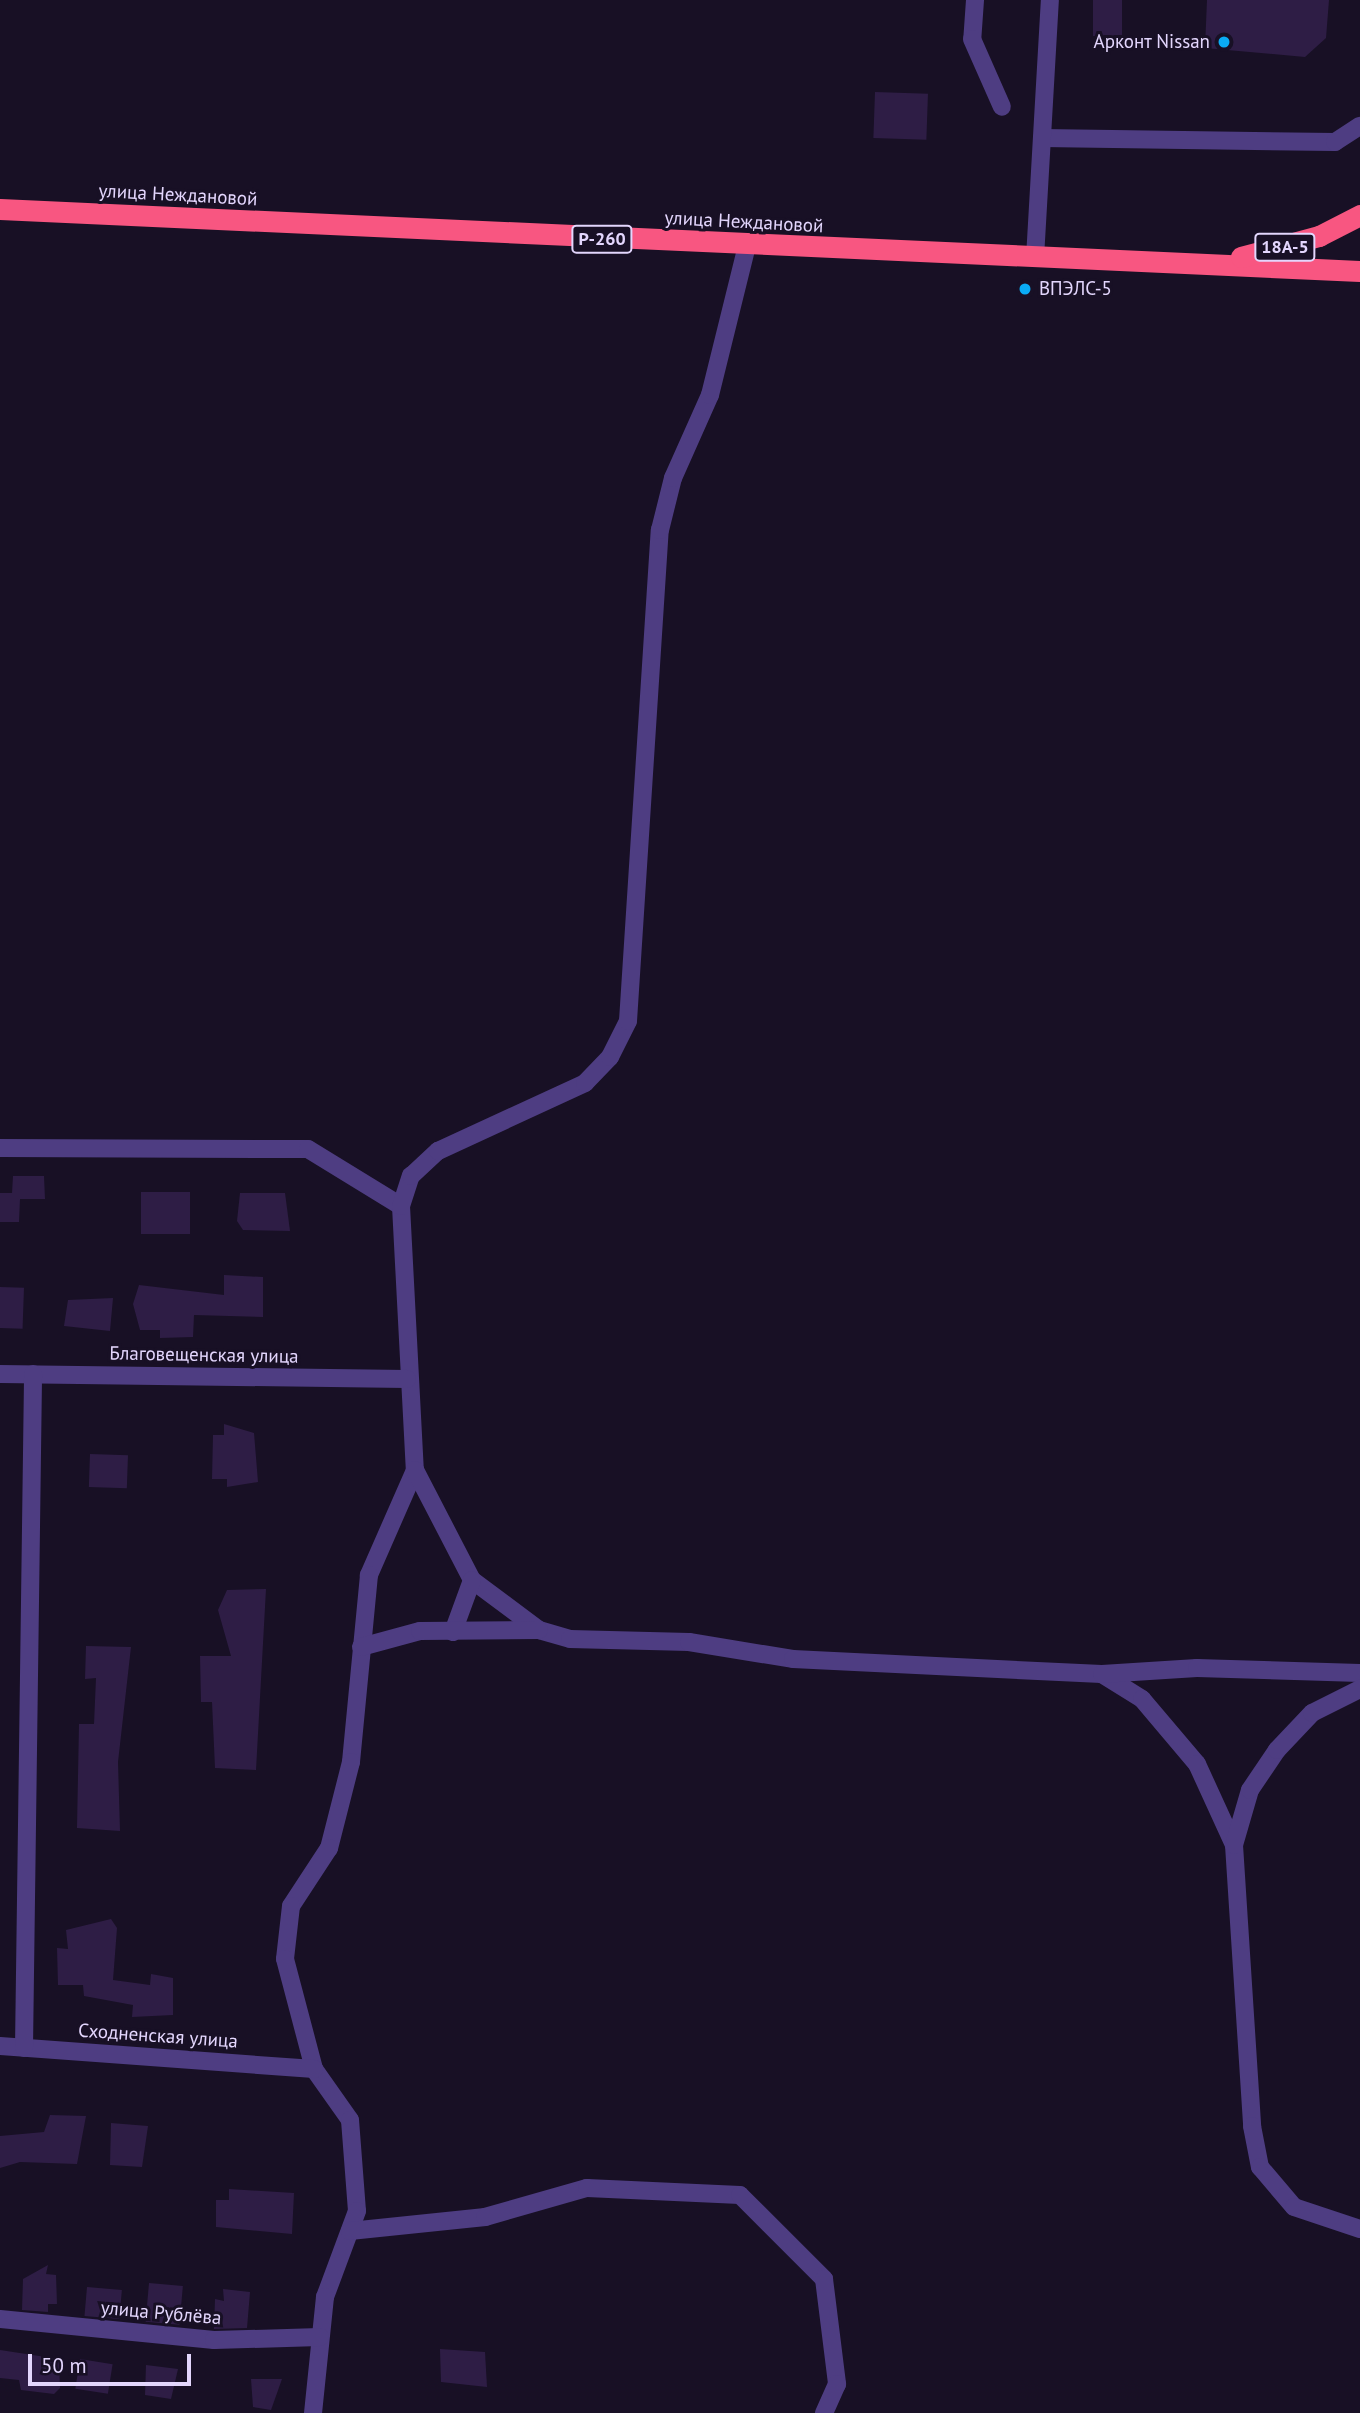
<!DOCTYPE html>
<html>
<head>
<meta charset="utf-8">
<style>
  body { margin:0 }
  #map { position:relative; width:1360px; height:2413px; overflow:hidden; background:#181025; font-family:"PT Sans",sans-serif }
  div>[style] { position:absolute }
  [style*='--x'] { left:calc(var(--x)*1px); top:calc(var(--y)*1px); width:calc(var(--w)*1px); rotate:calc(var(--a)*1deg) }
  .building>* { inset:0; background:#2e1d45; transform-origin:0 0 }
  .street>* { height:18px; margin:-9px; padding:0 9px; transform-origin:9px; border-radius:9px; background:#4e3d82 }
  .highway>* { height:21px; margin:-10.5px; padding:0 10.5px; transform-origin:10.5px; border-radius:10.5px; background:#f85681 }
  .dots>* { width:19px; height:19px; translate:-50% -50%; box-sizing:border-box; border:4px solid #181025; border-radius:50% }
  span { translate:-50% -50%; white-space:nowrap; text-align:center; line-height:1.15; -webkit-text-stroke:6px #181025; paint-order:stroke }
  .shield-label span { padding:2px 5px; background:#181025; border:2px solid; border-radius:5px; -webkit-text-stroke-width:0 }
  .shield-label { font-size:18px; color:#e3d6fd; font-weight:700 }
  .poi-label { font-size:19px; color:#e3d6fd }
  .right { translate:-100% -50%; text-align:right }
  .left { translate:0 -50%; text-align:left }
  .street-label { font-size:19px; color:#e3d6fd }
  .scale { position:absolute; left:28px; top:2354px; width:163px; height:32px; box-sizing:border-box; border:4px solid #e3d6fd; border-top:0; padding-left:9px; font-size:21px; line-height:24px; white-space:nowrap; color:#e3d6fd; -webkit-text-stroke:5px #181025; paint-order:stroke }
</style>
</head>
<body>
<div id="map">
  <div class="building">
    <i style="left:1093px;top:0;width:29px;height:36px"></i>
    <i style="clip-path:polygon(1207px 0,1329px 0,1326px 38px,1305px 57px,1205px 48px)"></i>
    <i style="left:875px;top:92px;width:53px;height:46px;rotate:2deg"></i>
    <i style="clip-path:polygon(13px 1176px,44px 1176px,45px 1199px,20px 1199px,19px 1222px,0 1222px,0 1193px,12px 1193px)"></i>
    <i style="left:141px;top:1192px;width:49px;height:42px"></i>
    <i style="clip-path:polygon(240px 1193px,285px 1193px,290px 1231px,243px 1230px,237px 1221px)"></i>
    <i style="clip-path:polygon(224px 1275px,263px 1277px,263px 1317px,194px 1315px,193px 1337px,160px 1338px,160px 1330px,140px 1330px,133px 1304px,139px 1285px,224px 1295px)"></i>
    <i style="left:0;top:1287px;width:24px;height:41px;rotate:2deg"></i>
    <i style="clip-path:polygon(113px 1298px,110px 1331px,64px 1326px,68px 1300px)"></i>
    <i style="clip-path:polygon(224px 1424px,254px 1433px,258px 1482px,227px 1487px,227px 1479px,212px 1479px,213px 1435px,224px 1435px)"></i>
    <i style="left:90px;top:1454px;width:38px;height:33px;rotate:2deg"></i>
    <i style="clip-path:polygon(266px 1589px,256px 1770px,215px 1768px,212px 1702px,201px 1702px,200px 1656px,231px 1656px,218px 1610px,227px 1590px)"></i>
    <i style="clip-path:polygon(86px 1646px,131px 1647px,118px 1762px,120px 1831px,77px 1828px,79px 1724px,94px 1724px,96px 1678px,85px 1679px)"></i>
    <i style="clip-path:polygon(111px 1919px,117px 1928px,113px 1980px,150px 1985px,151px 1974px,173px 1978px,173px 2015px,132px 2017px,133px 2005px,84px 1996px,83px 1985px,58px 1985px,57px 1948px,68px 1949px,66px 1930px)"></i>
    <i style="clip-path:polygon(50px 2115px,86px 2116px,77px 2164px,20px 2162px,0 2168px,0 2136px,44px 2132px)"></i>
    <i style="clip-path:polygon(111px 2123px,148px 2126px,142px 2167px,110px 2165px)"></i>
    <i style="clip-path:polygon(229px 2189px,294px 2193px,292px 2234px,216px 2227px,216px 2200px,229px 2200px)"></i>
    <i style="clip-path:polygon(48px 2265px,46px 2274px,56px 2275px,57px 2304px,48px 2304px,48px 2312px,22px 2310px,23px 2279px)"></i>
    <i style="left:149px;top:2283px;width:34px;height:39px;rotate:5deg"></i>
    <i style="left:87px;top:2287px;width:35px;height:29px;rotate:5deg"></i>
    <i style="clip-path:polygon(223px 2289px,250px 2292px,247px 2328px,214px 2329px,215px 2299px,224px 2301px)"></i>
    <i style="clip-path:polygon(440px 2349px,485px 2352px,487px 2387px,441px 2382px)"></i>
    <i style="clip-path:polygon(0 2350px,59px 2359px,60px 2388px,54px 2394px,21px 2390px,19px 2380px,0 2378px)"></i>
    <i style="left:80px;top:2359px;width:33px;height:30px;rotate:9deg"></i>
    <i style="clip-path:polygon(146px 2365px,178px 2369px,171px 2399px,145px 2395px)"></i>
    <i style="clip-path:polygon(251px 2379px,282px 2379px,271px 2410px,253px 2407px)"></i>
  </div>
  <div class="street">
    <i style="--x:975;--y:0;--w:39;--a:94"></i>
    <i style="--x:972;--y:39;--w:74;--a:66.2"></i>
    <i style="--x:1042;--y:138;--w:293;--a:0.8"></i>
    <i style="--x:1335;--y:142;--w:30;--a:-33"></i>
    <i style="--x:1035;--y:258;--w:258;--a:-86.7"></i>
    <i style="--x:0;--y:1148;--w:308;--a:0.2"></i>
    <i style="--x:308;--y:1149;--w:109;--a:31.5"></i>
    <i style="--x:401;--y:1206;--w:264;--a:87"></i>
    <i style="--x:415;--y:1470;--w:115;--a:113.7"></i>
    <i style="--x:369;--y:1575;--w:188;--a:95.5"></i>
    <i style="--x:351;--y:1762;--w:89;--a:104.3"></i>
    <i style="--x:329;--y:1848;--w:69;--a:123.2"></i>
    <i style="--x:291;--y:1906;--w:53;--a:96.5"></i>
    <i style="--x:285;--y:1959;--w:114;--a:75.2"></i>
    <i style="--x:314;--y:2069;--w:62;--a:54.8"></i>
    <i style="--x:350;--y:2120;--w:91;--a:85.6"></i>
    <i style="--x:357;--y:2211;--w:92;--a:110.4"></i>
    <i style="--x:325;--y:2297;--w:117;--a:95.9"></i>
    <i style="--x:401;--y:1206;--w:32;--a:-72"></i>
    <i style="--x:411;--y:1176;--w:37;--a:-43"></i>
    <i style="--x:438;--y:1151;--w:162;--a:-24.8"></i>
    <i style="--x:585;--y:1083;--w:36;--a:-46"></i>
    <i style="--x:610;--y:1057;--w:40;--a:-63.4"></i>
    <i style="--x:628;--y:1021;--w:492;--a:-86.3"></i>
    <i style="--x:660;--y:530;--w:54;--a:-76"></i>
    <i style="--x:673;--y:478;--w:91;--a:-66"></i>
    <i style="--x:710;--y:395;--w:154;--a:-76.1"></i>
    <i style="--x:0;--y:1374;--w:407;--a:0.7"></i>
    <i style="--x:415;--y:1470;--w:124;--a:62.6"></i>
    <i style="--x:472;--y:1580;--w:84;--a:36.7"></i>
    <i style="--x:539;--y:1630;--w:32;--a:16"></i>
    <i style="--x:570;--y:1639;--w:119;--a:1.4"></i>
    <i style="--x:689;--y:1642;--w:105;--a:9.3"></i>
    <i style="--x:793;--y:1659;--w:309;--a:2.8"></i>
    <i style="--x:1102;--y:1674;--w:47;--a:32"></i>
    <i style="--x:1142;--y:1699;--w:85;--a:49.8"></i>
    <i style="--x:1197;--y:1764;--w:89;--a:65.4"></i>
    <i style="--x:1234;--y:1845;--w:282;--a:86.3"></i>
    <i style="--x:1252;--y:2126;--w:42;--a:79"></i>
    <i style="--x:1260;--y:2167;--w:52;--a:49.6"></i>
    <i style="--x:1294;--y:2207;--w:70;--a:18.4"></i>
    <i style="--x:453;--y:1632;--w:55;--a:-69.9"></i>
    <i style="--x:361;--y:1647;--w:61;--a:-15.2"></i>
    <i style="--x:420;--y:1631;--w:119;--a:-0.5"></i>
    <i style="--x:1102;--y:1674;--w:95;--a:-3.6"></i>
    <i style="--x:1197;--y:1668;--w:163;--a:1.8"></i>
    <i style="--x:1234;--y:1845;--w:57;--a:-73.8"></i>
    <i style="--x:1250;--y:1790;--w:48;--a:-56"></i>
    <i style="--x:1277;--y:1750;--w:51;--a:-46.6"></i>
    <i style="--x:1312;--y:1713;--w:54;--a:-26.6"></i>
    <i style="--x:0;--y:2046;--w:315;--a:4.2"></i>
    <i style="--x:24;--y:2048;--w:674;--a:-89.23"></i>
    <i style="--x:350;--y:2231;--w:136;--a:-5.9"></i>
    <i style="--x:485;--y:2217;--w:106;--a:-15.9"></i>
    <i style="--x:587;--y:2188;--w:153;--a:2.6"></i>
    <i style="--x:740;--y:2195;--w:119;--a:45"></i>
    <i style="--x:824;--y:2279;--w:106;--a:82.9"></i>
    <i style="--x:837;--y:2384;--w:32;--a:114"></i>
    <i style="--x:0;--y:2319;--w:215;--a:5.6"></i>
    <i style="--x:214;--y:2340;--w:106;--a:-1.6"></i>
  </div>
  <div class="highway">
    <i style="--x:0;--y:209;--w:1361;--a:2.61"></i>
    <i style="--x:1241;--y:257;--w:81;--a:-15.1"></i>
    <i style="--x:1319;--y:236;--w:46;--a:-27.1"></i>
  </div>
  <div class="dots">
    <i style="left:1224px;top:42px;background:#0aabf5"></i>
    <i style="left:1025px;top:289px;background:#0aabf5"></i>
  </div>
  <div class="shield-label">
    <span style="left:602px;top:239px">Р-260</span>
    <span style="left:1285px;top:247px">18А-5</span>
  </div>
  <div class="poi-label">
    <span class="right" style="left:1210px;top:42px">Арконт Nissan</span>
    <span class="left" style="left:1039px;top:289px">ВПЭЛС-5</span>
  </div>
  <div class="street-label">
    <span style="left:178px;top:195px;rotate:3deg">улица Неждановой</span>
    <span style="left:744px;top:222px;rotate:3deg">улица Неждановой</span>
    <span style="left:204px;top:1355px;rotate:1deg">Благовещенская улица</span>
    <span style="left:158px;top:2036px;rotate:4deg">Сходненская улица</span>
    <span style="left:161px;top:2313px;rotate:5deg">улица Рублёва</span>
  </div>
  <div class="scale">50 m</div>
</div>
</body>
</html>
